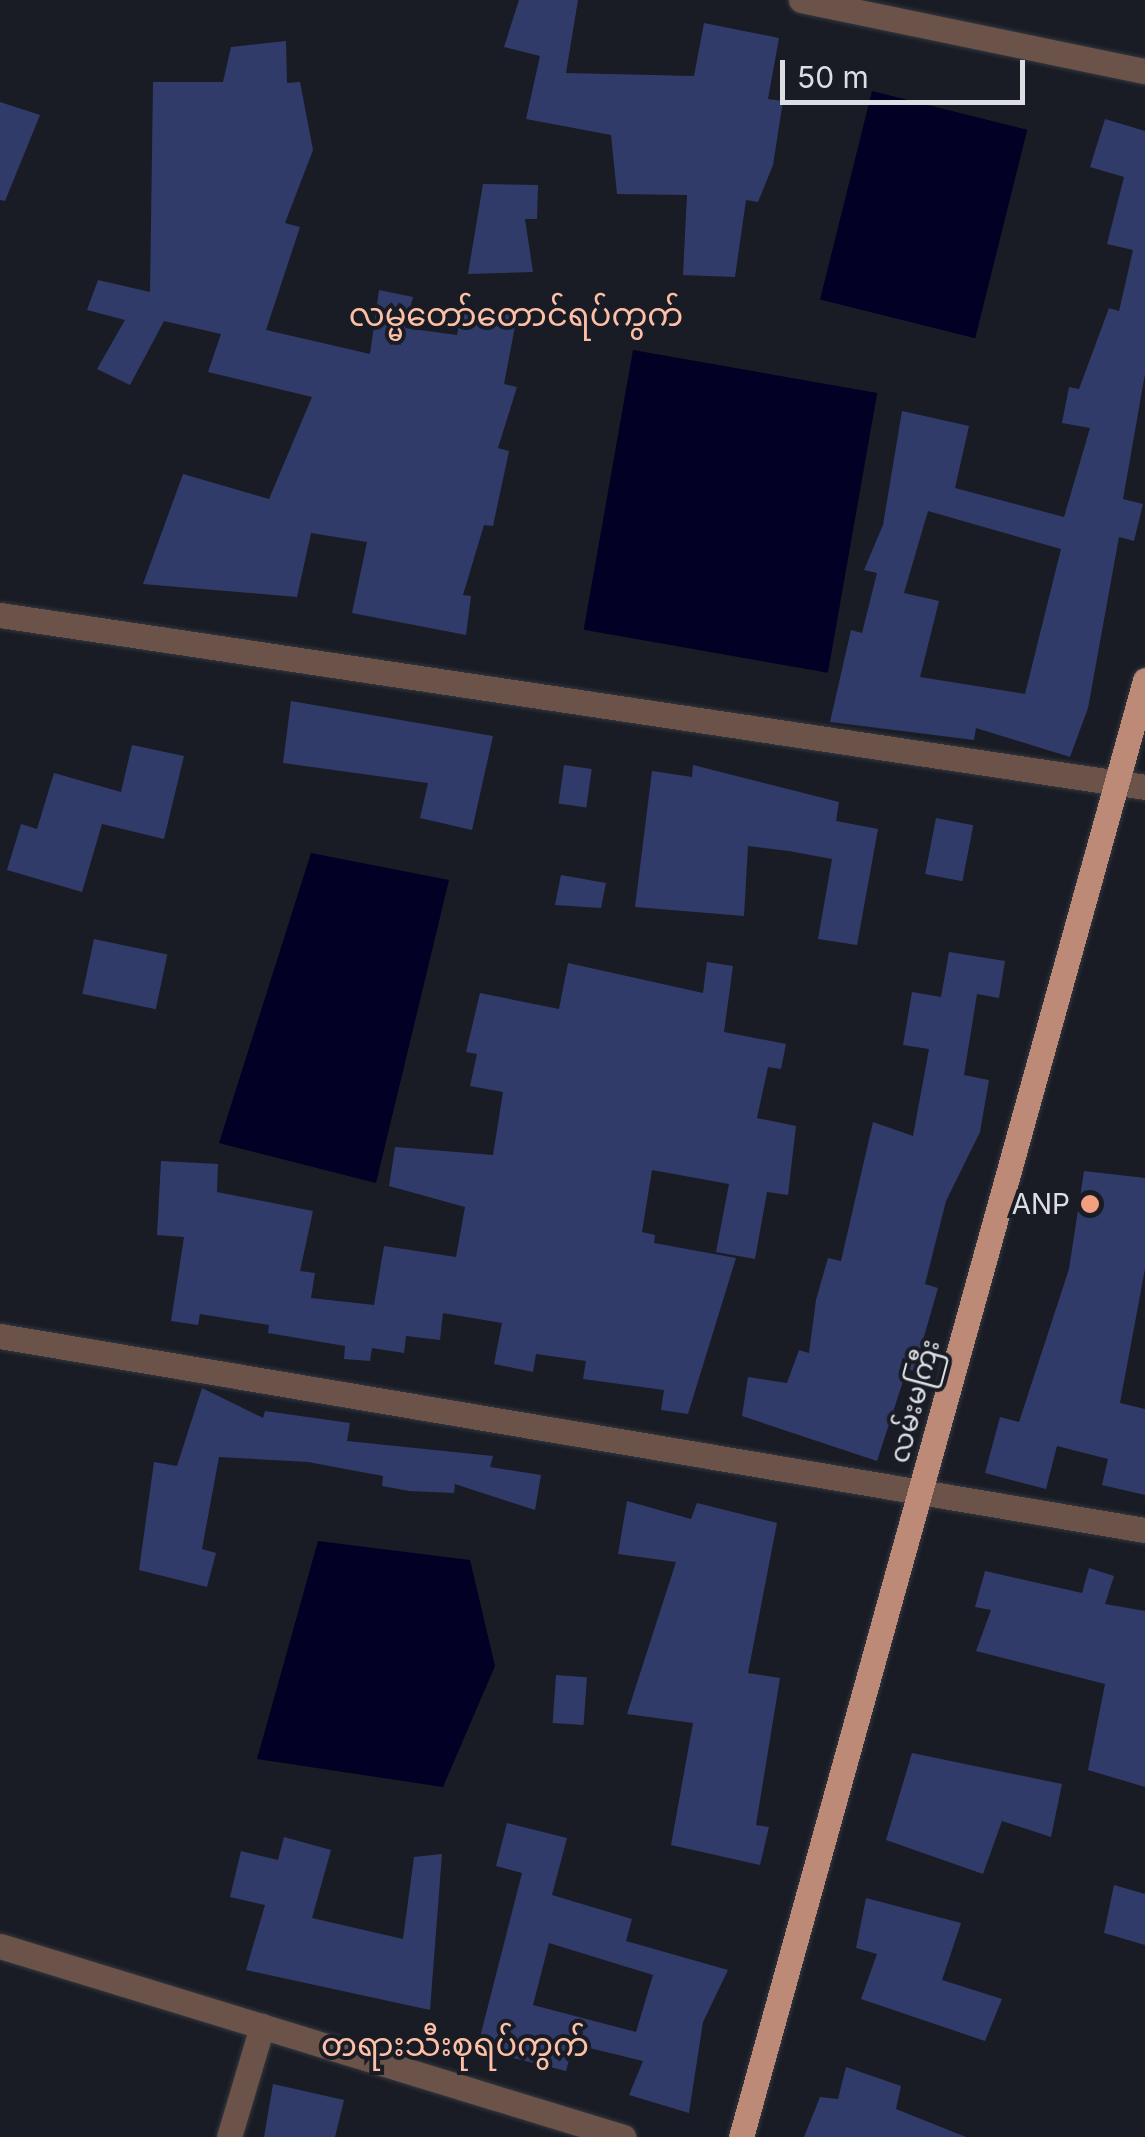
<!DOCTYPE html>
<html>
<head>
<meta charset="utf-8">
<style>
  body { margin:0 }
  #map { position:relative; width:1145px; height:2137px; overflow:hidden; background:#191c24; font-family:Inter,"Noto Sans Myanmar",sans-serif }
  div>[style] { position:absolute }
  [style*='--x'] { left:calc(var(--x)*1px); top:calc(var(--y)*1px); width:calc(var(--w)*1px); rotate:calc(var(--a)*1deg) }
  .water>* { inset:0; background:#020024; transform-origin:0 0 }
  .building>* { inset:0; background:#313b6a; transform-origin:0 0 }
  .roads { filter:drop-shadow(0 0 2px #34373f) drop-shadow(0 0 2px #34373f) }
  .minor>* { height:25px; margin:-12.5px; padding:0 12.5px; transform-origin:12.5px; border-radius:12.5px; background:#6c5349 }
  .primary>* { height:25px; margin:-12.5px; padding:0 12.5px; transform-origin:12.5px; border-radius:12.5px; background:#bc8a76 }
  .dots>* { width:28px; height:28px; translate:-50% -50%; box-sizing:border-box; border:5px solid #191c24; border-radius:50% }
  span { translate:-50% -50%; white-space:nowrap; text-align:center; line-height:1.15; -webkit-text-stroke:8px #191c24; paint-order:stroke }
  .poi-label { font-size:28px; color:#dcdee3 }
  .right { translate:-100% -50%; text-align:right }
  .street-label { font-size:28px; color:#dcdee3 }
  .quarter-label { font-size:32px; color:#fdbfa6 }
  .scale { position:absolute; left:780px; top:60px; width:245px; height:45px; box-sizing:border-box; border:5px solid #dcdee3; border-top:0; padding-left:12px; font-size:30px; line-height:35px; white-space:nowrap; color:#dcdee3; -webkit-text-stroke:8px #191c24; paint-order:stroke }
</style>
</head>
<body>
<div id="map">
  <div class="water">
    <i style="left:872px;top:91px;width:160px;height:215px;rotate:14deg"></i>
    <i style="left:633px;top:350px;width:248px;height:284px;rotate:10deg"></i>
    <i style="clip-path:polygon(311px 853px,449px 880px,376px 1183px,219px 1143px)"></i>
    <i style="clip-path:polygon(318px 1541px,470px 1560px,495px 1666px,443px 1787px,257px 1759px)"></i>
  </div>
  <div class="building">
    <i style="clip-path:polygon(519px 0,578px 0,566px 73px,694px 76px,704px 23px,779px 38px,768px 99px,783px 101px,773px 165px,758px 202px,746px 200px,735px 277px,683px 275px,687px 195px,617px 194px,611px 135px,526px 119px,540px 56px,504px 47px)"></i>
    <i style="clip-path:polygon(286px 41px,287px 83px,300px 82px,313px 150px,285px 223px,300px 227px,266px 330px,370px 354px,379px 290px,413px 297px,405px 328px,457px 335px,462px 306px,517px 316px,504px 384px,517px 387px,498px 448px,509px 451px,493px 526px,484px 525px,463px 595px,471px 596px,466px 635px,352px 613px,367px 542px,311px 533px,297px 597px,143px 584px,183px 474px,269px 499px,312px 397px,208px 372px,221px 334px,164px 321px,130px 385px,97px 369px,125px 320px,87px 310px,98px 280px,150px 292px,153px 82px,223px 82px,231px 47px)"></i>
    <i style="clip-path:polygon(0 102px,40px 115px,5px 201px,0 200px)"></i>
    <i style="clip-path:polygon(evenodd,1105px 119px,1145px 131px,1145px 374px,1123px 499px,1143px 504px,1134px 541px,1119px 537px,1088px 708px,1070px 757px,976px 728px,974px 740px,830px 722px,851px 630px,862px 633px,877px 573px,864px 570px,883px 525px,902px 411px,969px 426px,955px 488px,1064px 517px,1090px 428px,1062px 423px,1069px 387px,1079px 389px,1109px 308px,1119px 311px,1133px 250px,1107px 244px,1124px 177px,1090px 167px,1105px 119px,928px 511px,1061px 549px,1025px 694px,920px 677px,939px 601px,904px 593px,928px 511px)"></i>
    <i style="clip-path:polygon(483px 184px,538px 185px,537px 219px,525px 219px,533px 272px,468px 274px)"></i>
    <i style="clip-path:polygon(291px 701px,493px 736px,472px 830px,420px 818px,428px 783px,283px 763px)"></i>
    <i style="clip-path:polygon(132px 745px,184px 756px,164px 839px,102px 824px,82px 892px,7px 870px,21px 824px,37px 829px,54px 773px,121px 792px)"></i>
    <i style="left:564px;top:765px;width:28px;height:39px;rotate:8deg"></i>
    <i style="clip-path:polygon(693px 765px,839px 802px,836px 821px,878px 829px,857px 945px,818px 939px,832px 859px,789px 851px,748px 846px,744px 916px,635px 907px,652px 771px,692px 777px)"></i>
    <i style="left:936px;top:818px;width:38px;height:57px;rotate:11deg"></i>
    <i style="clip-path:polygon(561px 875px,606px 883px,601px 908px,555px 905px)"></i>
    <i style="left:94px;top:939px;width:75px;height:56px;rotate:12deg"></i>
    <i style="clip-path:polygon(949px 952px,1005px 961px,999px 998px,977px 994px,964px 1075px,989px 1080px,980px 1132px,946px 1201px,925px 1284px,938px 1288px,914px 1371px,907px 1369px,877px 1461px,742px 1416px,748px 1377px,787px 1383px,799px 1350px,809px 1353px,816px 1300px,828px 1258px,841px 1261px,873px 1122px,913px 1136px,929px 1049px,903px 1045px,912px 992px,941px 997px)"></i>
    <i style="clip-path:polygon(707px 962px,733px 966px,724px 1032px,786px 1044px,781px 1069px,768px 1067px,757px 1118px,796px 1126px,788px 1195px,767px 1192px,755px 1259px,716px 1252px,729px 1184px,652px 1170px,642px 1232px,655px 1235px,654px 1243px,736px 1258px,688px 1414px,661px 1410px,664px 1390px,583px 1379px,586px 1361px,536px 1354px,533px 1372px,494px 1364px,502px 1323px,443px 1313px,440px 1340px,406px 1336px,404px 1353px,372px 1348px,370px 1361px,344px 1359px,345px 1346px,268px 1333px,269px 1325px,200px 1314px,198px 1325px,171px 1321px,184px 1237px,157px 1235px,161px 1161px,218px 1164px,217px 1192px,313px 1211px,300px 1271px,315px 1273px,311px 1298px,374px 1305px,384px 1246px,456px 1257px,465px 1207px,389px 1186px,395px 1147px,493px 1155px,503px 1092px,470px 1086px,477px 1054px,466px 1052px,480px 993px,559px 1009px,568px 963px,703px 993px)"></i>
    <i style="clip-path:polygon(1084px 1171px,1145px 1178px,1145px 1269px,1120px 1403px,1145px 1409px,1145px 1495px,1102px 1485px,1108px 1459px,1057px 1446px,1046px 1489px,985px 1473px,1000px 1417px,1019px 1422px,1069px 1269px)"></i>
    <i style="clip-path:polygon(202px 1388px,263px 1418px,265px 1411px,350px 1423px,347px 1441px,493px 1456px,490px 1467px,541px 1475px,535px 1510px,455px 1484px,454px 1493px,409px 1491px,382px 1486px,383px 1476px,308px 1462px,219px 1457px,202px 1549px,216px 1553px,207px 1587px,139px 1570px,154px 1462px,177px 1466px)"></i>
    <i style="clip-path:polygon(627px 1501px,691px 1519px,697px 1503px,777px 1523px,748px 1673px,780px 1678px,756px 1825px,769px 1827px,760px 1865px,671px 1845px,693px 1723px,627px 1714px,676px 1562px,618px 1554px)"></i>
    <i style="clip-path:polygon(1089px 1568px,1114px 1576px,1105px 1604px,1145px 1611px,1145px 1787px,1088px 1770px,1105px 1684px,976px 1651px,991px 1610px,975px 1607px,985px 1571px,1082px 1593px)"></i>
    <i style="left:556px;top:1675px;width:31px;height:48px;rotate:4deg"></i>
    <i style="clip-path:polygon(912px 1753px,1062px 1784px,1051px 1837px,1002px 1821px,983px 1874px,886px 1840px)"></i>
    <i style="clip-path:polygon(evenodd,507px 1823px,567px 1838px,552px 1895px,632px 1919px,626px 1941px,728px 1970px,703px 2022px,689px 2113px,629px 2095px,643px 2061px,573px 2044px,566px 2071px,477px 2049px,522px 1873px,496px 1866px,507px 1823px,549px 1943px,653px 1975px,636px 2032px,533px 2005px,549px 1943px)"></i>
    <i style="clip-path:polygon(284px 1837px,331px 1850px,312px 1918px,403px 1939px,414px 1857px,442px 1854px,430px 2010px,246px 1970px,265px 1905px,230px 1897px,241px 1851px,278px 1860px)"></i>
    <i style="clip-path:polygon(1114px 1885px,1145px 1894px,1145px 1945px,1104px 1933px)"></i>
    <i style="clip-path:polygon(866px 1898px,961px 1923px,942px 1980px,1002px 1999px,985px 2041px,861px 1999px,877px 1954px,856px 1948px)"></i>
    <i style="clip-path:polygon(846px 2067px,901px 2086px,896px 2109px,966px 2137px,804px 2137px,820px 2097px,838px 2099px)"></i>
    <i style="clip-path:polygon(273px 2084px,344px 2100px,335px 2137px,264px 2137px)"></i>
  </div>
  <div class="roads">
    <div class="minor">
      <i style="--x:801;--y:0;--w:351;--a:11.7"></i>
      <i style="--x:0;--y:615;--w:1158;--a:8.54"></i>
      <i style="--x:0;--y:1336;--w:1161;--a:9.62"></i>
      <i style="--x:0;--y:1946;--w:652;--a:17.04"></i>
      <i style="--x:229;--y:2137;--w:116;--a:-73.4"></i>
    </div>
    <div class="primary">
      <i style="--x:741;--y:2137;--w:1512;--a:-74.5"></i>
    </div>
  </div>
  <div class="dots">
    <i style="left:1090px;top:1204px;background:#f2a07f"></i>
  </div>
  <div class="poi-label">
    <span class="right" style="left:1070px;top:1204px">ANP</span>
  </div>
  <div class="street-label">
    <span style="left:914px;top:1401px;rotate:-75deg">လမ်းမကြီး</span>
  </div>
  <div class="quarter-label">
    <span style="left:516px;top:315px">လမ္မတော်တောင်ရပ်ကွက်</span>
    <span style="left:455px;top:2045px">တရားသီးစုရပ်ကွက်</span>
  </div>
  <div class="scale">50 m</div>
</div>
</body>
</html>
